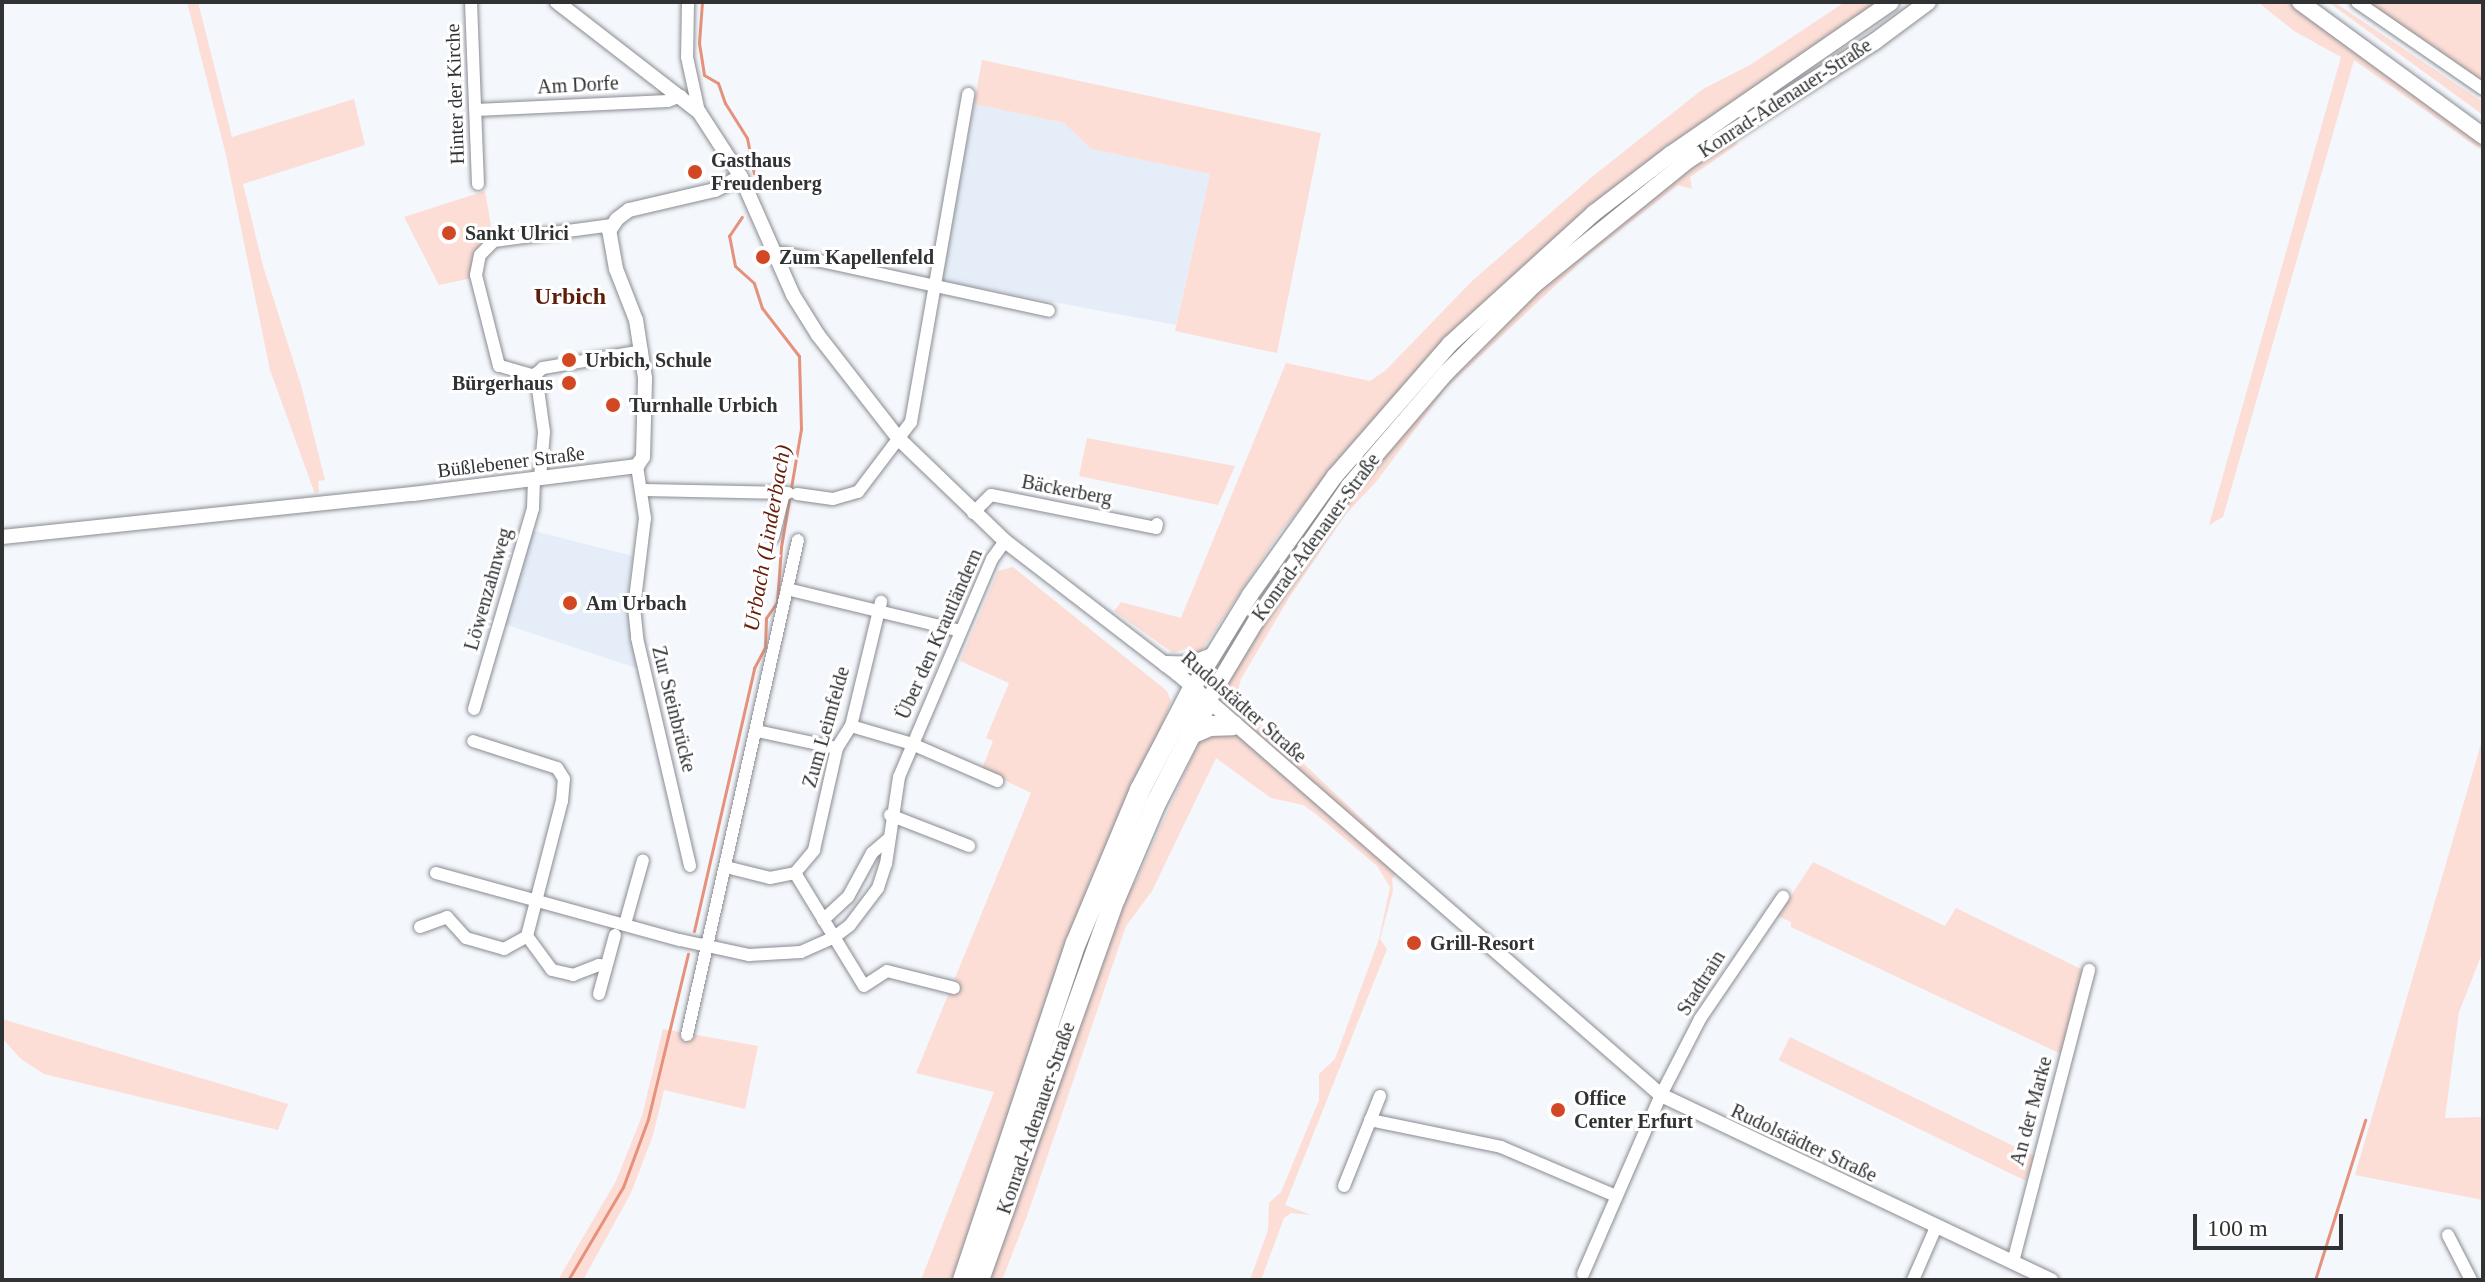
<!DOCTYPE html>
<html>
<head>
<meta charset="utf-8">
<style>
  body { margin:0 }
  #map { position:relative; width:2485px; height:1282px; overflow:hidden; background:#f4f7fc; font-family:"Times New Roman",serif }
  div>[style] { position:absolute }
  [style*='--x'] { left:calc(var(--x)*1px); top:calc(var(--y)*1px); width:calc(var(--w)*1px); rotate:calc(var(--a)*1deg) }
  .built>* { inset:0; background:#e5edf8 }
  .green>* { inset:0; background:#fcded6; transform-origin:0 0 }
  .stream>* { height:3px; margin:-1.5px; padding:0 1.5px; transform-origin:1.5px; border-radius:1.5px; background:#e5917b }
  .roads { filter:drop-shadow(0 0 2px #898c91) drop-shadow(0 0 2px #898c91) }
  .minor>* { height:12px; margin:-6px; padding:0 6px; transform-origin:6px; border-radius:6px; background:#fff }
  .tertiary>* { height:14px; margin:-7px; padding:0 7px; transform-origin:7px; border-radius:7px; background:#fff }
  .secondary>* { height:16px; margin:-8px; padding:0 8px; transform-origin:8px; border-radius:8px; background:#fff }
  .trunk>* { height:20px; margin:-10px; padding:0 10px; transform-origin:10px; border-radius:10px; background:#fff }
  .dots>* { width:22px; height:22px; translate:-50% -50%; box-sizing:border-box; border:4px solid #fff; border-radius:50% }
  span { translate:-50% -50%; white-space:nowrap; text-align:center; line-height:1.15; -webkit-text-stroke:6px #fff; paint-order:stroke }
  .street-label { font-size:20px; color:#313234 }
  .poi-label { font-size:20px; color:#313234; font-weight:700 }
  .left { translate:0 -50%; text-align:left }
  .right { translate:-100% -50%; text-align:right }
  .water-label { font-size:22px; color:#671d09; font-style:italic }
  .quarter-label { font-size:24px; color:#5e1c0a; font-weight:700 }
  .frame { position:absolute; inset:0; border:4px solid #313234; pointer-events:none }
  .scale { position:absolute; left:2193px; top:1214px; width:150px; height:36px; box-sizing:border-box; border:4px solid #313234; border-top:0; padding-left:10px; font-size:24px; line-height:28px; white-space:nowrap; color:#313234; -webkit-text-stroke:6px #fff; paint-order:stroke }
</style>
</head>
<body>
<div id="map">
  <div class="built">
    <i style="clip-path:polygon(974px 104px,1064px 123px,1091px 149px,1210px 174px,1176px 325px,942px 281px)"></i>
    <i style="clip-path:polygon(534px 531px,633px 556px,629px 582px,639px 669px,504px 624px,528px 535px)"></i>
  </div>
  <div class="green">
    <i style="clip-path:polygon(187px 2px,198px 2px,232px 137px,354px 99px,365px 145px,243px 184px,263px 266px,301px 385px,325px 480px,318px 481px,319px 491px,315px 494px,270px 370px,226px 155px)"></i>
    <i style="clip-path:polygon(1845px 2px,1881px 2px,1719px 113px,1449px 338px,1392px 398px,1278px 535px,1200px 653px,1186px 649px,1173px 653px,1114px 611px,1121px 602px,1181px 618px,1286px 363px,1370px 381px,1385px 371px,1472px 281px,1593px 176px,1703px 89px,1750px 65px)"></i>
    <i style="clip-path:polygon(2258px 2px,2289px 2px,2483px 143px,2483px 151px,2354px 60px,2223px 517px,2209px 525px,2341px 57px,2294px 31px)"></i>
    <i style="clip-path:polygon(2328px 2px,2334px 2px,2483px 102px,2483px 115px)"></i>
    <i style="clip-path:polygon(2346px 2px,2483px 2px,2483px 95px)"></i>
    <i style="clip-path:polygon(982px 60px,1321px 133px,1277px 353px,1175px 331px,1210px 174px,1091px 149px,1064px 123px,974px 104px)"></i>
    <i style="clip-path:polygon(1734px 138px,1738px 144px,1690px 177px,1692px 189px,1678px 185px,1586px 257px,1446px 388px,1376px 482px,1345px 515px,1290px 596px,1241px 679px,1238px 690px,1241px 704px,1406px 861px,1392px 879px,1393px 891px,1380px 939px,1387px 949px,1285px 1205px,1311px 1215px,1291px 1213px,1284px 1218px,1261px 1280px,1250px 1280px,1268px 1230px,1269px 1203px,1281px 1192px,1319px 1100px,1319px 1074px,1335px 1059px,1379px 939px,1390px 887px,1377px 866px,1317px 815px,1303px 805px,1271px 798px,1216px 758px,1152px 891px,1126px 926px,1027px 1216px,1002px 1280px,987px 1280px,1123px 900px,1137px 879px,1229px 676px,1273px 606px,1347px 500px,1440px 390px,1526px 302px,1673px 180px)"></i>
    <i style="clip-path:polygon(485px 191px,493px 237px,473px 257px,472px 278px,439px 285px,404px 217px)"></i>
    <i style="clip-path:polygon(1087px 438px,1118px 444px,1235px 466px,1218px 505px,1079px 476px)"></i>
    <i style="clip-path:polygon(1013px 567px,1167px 691px,1171px 702px,957px 1280px,921px 1280px,994px 1092px,916px 1073px,1031px 793px,982px 769px,993px 741px,986px 738px,1009px 683px,960px 661px,998px 571px)"></i>
    <i style="clip-path:polygon(2483px 737px,2483px 951px,2459px 1012px,2445px 1118px,2483px 1117px,2483px 1200px,2355px 1175px)"></i>
    <i style="clip-path:polygon(1813px 862px,1945px 926px,1956px 908px,2085px 971px,2061px 1054px,1791px 927px,1791px 922px,1778px 916px)"></i>
    <i style="clip-path:polygon(2px 1019px,288px 1104px,278px 1130px,44px 1074px,21px 1059px,2px 1038px)"></i>
    <i style="clip-path:polygon(663px 1029px,758px 1046px,745px 1109px,664px 1090px,653px 1135px,631px 1193px,583px 1280px,558px 1280px,616px 1181px,642px 1116px)"></i>
    <i style="left:1790px;top:1037px;width:274px;height:26px;rotate:26deg"></i>
  </div>
  <div class="stream">
    <i style="--x:702;--y:2;--w:41;--a:94.2"></i>
    <i style="--x:699;--y:43;--w:32;--a:81"></i>
    <i style="--x:704;--y:75;--w:16;--a:30"></i>
    <i style="--x:718;--y:83;--w:21;--a:71"></i>
    <i style="--x:725;--y:103;--w:41;--a:57.8"></i>
    <i style="--x:747;--y:138;--w:36;--a:79"></i>
    <i style="--x:694;--y:931;--w:270;--a:-77.1"></i>
    <i style="--x:754;--y:668;--w:24;--a:-62"></i>
    <i style="--x:765;--y:647;--w:29;--a:-88"></i>
    <i style="--x:766;--y:618;--w:19;--a:-55"></i>
    <i style="--x:777;--y:602;--w:55;--a:-85.8"></i>
    <i style="--x:781;--y:547;--w:120;--a:-80.4"></i>
    <i style="--x:801;--y:429;--w:73;--a:-91.6"></i>
    <i style="--x:799;--y:356;--w:61;--a:-127.6"></i>
    <i style="--x:762;--y:308;--w:26;--a:-108"></i>
    <i style="--x:754;--y:283;--w:25;--a:-138"></i>
    <i style="--x:735;--y:266;--w:31;--a:-101"></i>
    <i style="--x:729;--y:236;--w:23;--a:-56"></i>
    <i style="--x:568;--y:1280;--w:108;--a:-59.4"></i>
    <i style="--x:623;--y:1187;--w:72;--a:-69.8"></i>
    <i style="--x:648;--y:1119;--w:170;--a:-76.4"></i>
    <i style="--x:2315;--y:1280;--w:168;--a:-72.6"></i>
  </div>
  <div class="roads">
    <div class="minor">
      <i style="--x:471;--y:2;--w:182;--a:87.8"></i>
      <i style="--x:688;--y:2;--w:55;--a:91"></i>
      <i style="--x:687;--y:57;--w:56;--a:77.7"></i>
      <i style="--x:2357;--y:2;--w:153;--a:34.6"></i>
      <i style="--x:476;--y:110;--w:192;--a:-2.7"></i>
      <i style="--x:668;--y:101;--w:14;--a:-21"></i>
      <i style="--x:775;--y:256;--w:9;--a:-18"></i>
      <i style="--x:784;--y:253;--w:271;--a:12.3"></i>
      <i style="--x:535;--y:376;--w:37;--a:-164"></i>
      <i style="--x:499;--y:366;--w:94;--a:-104.2"></i>
      <i style="--x:476;--y:275;--w:20;--a:-79"></i>
      <i style="--x:480;--y:255;--w:20;--a:-45"></i>
      <i style="--x:494;--y:241;--w:119;--a:-7.7"></i>
      <i style="--x:637;--y:466;--w:53;--a:81.3"></i>
      <i style="--x:645;--y:518;--w:90;--a:97"></i>
      <i style="--x:634;--y:607;--w:31;--a:84"></i>
      <i style="--x:637;--y:638;--w:234;--a:76.9"></i>
      <i style="--x:540;--y:478;--w:46;--a:-85"></i>
      <i style="--x:544;--y:432;--w:59;--a:-97.9"></i>
      <i style="--x:536;--y:374;--w:9;--a:-41"></i>
      <i style="--x:543;--y:368;--w:100;--a:-9.7"></i>
      <i style="--x:644;--y:490;--w:144;--a:1.2"></i>
      <i style="--x:797;--y:494;--w:36;--a:8"></i>
      <i style="--x:833;--y:499;--w:26;--a:-16"></i>
      <i style="--x:858;--y:492;--w:88;--a:-52.9"></i>
      <i style="--x:911;--y:422;--w:333;--a:-80.1"></i>
      <i style="--x:973;--y:513;--w:25;--a:-45"></i>
      <i style="--x:991;--y:495;--w:168;--a:11.3"></i>
      <i style="--x:1156;--y:528;--w:4;--a:-76"></i>
      <i style="--x:773;--y:537;--w:45;--a:-76"></i>
      <i style="--x:787;--y:589;--w:178;--a:13.6"></i>
      <i style="--x:474;--y:709;--w:209;--a:-73.6"></i>
      <i style="--x:533;--y:508;--w:29;--a:-88"></i>
      <i style="--x:851;--y:726;--w:64;--a:16.4"></i>
      <i style="--x:912;--y:744;--w:93;--a:23.5"></i>
      <i style="--x:757;--y:731;--w:82;--a:12"></i>
      <i style="--x:890;--y:815;--w:85;--a:21.4"></i>
      <i style="--x:726;--y:867;--w:45;--a:14"></i>
      <i style="--x:770;--y:878;--w:25;--a:-11"></i>
      <i style="--x:795;--y:873;--w:30;--a:-50"></i>
      <i style="--x:814;--y:850;--w:105;--a:-77.3"></i>
      <i style="--x:837;--y:748;--w:26;--a:-58"></i>
      <i style="--x:851;--y:726;--w:128;--a:-76.4"></i>
      <i style="--x:436;--y:873;--w:253;--a:15.4"></i>
      <i style="--x:680;--y:940;--w:71;--a:12.3"></i>
      <i style="--x:749;--y:955;--w:52;--a:-3.3"></i>
      <i style="--x:801;--y:952;--w:35;--a:-24"></i>
      <i style="--x:833;--y:938;--w:21;--a:-37"></i>
      <i style="--x:850;--y:925;--w:46;--a:-52.9"></i>
      <i style="--x:878;--y:888;--w:25;--a:-72"></i>
      <i style="--x:886;--y:864;--w:88;--a:-81.5"></i>
      <i style="--x:899;--y:777;--w:237;--a:-66.9"></i>
      <i style="--x:992;--y:559;--w:22;--a:-54"></i>
      <i style="--x:795;--y:873;--w:132;--a:58.6"></i>
      <i style="--x:864;--y:986;--w:27;--a:-33"></i>
      <i style="--x:887;--y:971;--w:69;--a:14.2"></i>
      <i style="--x:823;--y:920;--w:34;--a:-43"></i>
      <i style="--x:848;--y:897;--w:50;--a:-61.4"></i>
      <i style="--x:872;--y:853;--w:23;--a:-41"></i>
      <i style="--x:625;--y:924;--w:66;--a:-74.3"></i>
      <i style="--x:420;--y:927;--w:29;--a:-20"></i>
      <i style="--x:447;--y:917;--w:28;--a:48"></i>
      <i style="--x:466;--y:938;--w:40;--a:16"></i>
      <i style="--x:504;--y:949;--w:26;--a:-29"></i>
      <i style="--x:527;--y:936;--w:139;--a:-75.5"></i>
      <i style="--x:562;--y:801;--w:22;--a:-85"></i>
      <i style="--x:564;--y:779;--w:13;--a:-122"></i>
      <i style="--x:557;--y:768;--w:88;--a:-162.2"></i>
      <i style="--x:527;--y:936;--w:42;--a:53.7"></i>
      <i style="--x:552;--y:970;--w:22;--a:13"></i>
      <i style="--x:573;--y:975;--w:28;--a:-21"></i>
      <i style="--x:599;--y:965;--w:7;--a:16"></i>
      <i style="--x:599;--y:994;--w:61;--a:-74.8"></i>
      <i style="--x:687;--y:1035;--w:507;--a:-77.36"></i>
      <i style="--x:1370;--y:1120;--w:134;--a:11.6"></i>
      <i style="--x:1501;--y:1147;--w:125;--a:23.1"></i>
      <i style="--x:1344;--y:1186;--w:97;--a:-68.2"></i>
      <i style="--x:2448;--y:1235;--w:51;--a:62.9"></i>
      <i style="--x:2013;--y:1262;--w:302;--a:-75.4"></i>
      <i style="--x:1583;--y:1274;--w:195;--a:-66.5"></i>
      <i style="--x:1661;--y:1095;--w:85;--a:-62.8"></i>
      <i style="--x:1700;--y:1019;--w:148;--a:-55.8"></i>
      <i style="--x:1913;--y:1280;--w:58;--a:-66.5"></i>
    </div>
    <div class="tertiary">
      <i style="--x:557;--y:2;--w:180;--a:37.8"></i>
      <i style="--x:699;--y:112;--w:77;--a:57.1"></i>
      <i style="--x:741;--y:177;--w:129;--a:66.2"></i>
      <i style="--x:793;--y:295;--w:47;--a:58"></i>
      <i style="--x:818;--y:335;--w:132;--a:52.1"></i>
      <i style="--x:899;--y:439;--w:147;--a:43.9"></i>
      <i style="--x:1005;--y:541;--w:218;--a:37.6"></i>
      <i style="--x:1178;--y:674;--w:641;--a:41.08"></i>
      <i style="--x:1661;--y:1095;--w:432;--a:25.4"></i>
      <i style="--x:2;--y:537;--w:413;--a:-6"></i>
      <i style="--x:413;--y:494;--w:226;--a:-7.1"></i>
      <i style="--x:637;--y:466;--w:11;--a:-56"></i>
      <i style="--x:643;--y:457;--w:79;--a:-88.5"></i>
      <i style="--x:645;--y:378;--w:59;--a:-98.8"></i>
      <i style="--x:636;--y:320;--w:55;--a:-111.4"></i>
      <i style="--x:616;--y:269;--w:39;--a:-100"></i>
      <i style="--x:609;--y:231;--w:14;--a:-56"></i>
      <i style="--x:617;--y:219;--w:15;--a:-37"></i>
      <i style="--x:629;--y:210;--w:88;--a:-13.1"></i>
      <i style="--x:715;--y:190;--w:29;--a:-27"></i>
    </div>
    <div class="secondary">
      <i style="--x:2300;--y:2;--w:227;--a:36.2"></i>
      <i style="--x:1166;--y:664;--w:23;--a:2"></i>
      <i style="--x:1189;--y:665;--w:25;--a:-21"></i>
      <i style="--x:1193;--y:688;--w:109;--a:-58.5"></i>
      <i style="--x:1250;--y:595;--w:146;--a:-54.5"></i>
      <i style="--x:1335;--y:476;--w:175;--a:-48.9"></i>
      <i style="--x:1450;--y:344;--w:195;--a:-42.3"></i>
      <i style="--x:1594;--y:213;--w:97;--a:-37.5"></i>
      <i style="--x:1671;--y:154;--w:267;--a:-34.6"></i>
      <i style="--x:1208;--y:701;--w:96;--a:-59.1"></i>
      <i style="--x:1257;--y:619;--w:162;--a:-55.3"></i>
      <i style="--x:1349;--y:486;--w:149;--a:-49.4"></i>
      <i style="--x:1446;--y:373;--w:124;--a:-45"></i>
      <i style="--x:1534;--y:285;--w:197;--a:-39"></i>
      <i style="--x:1687;--y:161;--w:222;--a:-32.5"></i>
      <i style="--x:1874;--y:42;--w:67;--a:-36.5"></i>
    </div>
    <div class="trunk">
      <i style="--x:1191;--y:734;--w:21;--a:-23"></i>
      <i style="--x:1210;--y:726;--w:23;--a:-2"></i>
      <i style="--x:963;--y:1280;--w:355;--a:-71.5"></i>
      <i style="--x:1076;--y:943;--w:166;--a:-67.3"></i>
      <i style="--x:1140;--y:790;--w:115;--a:-62.5"></i>
      <i style="--x:979;--y:1280;--w:405;--a:-70.4"></i>
      <i style="--x:1115;--y:899;--w:102;--a:-66.9"></i>
      <i style="--x:1155;--y:805;--w:117;--a:-63"></i>
    </div>
  </div>
  <div class="dots">
    <i style="left:695px;top:172px;background:#d24824"></i>
    <i style="left:449px;top:233px;background:#d24824"></i>
    <i style="left:763px;top:257px;background:#d24824"></i>
    <i style="left:569px;top:360px;background:#d24824"></i>
    <i style="left:569px;top:383px;background:#d24824"></i>
    <i style="left:613px;top:405px;background:#d24824"></i>
    <i style="left:570px;top:603px;background:#d24824"></i>
    <i style="left:1414px;top:943px;background:#d24824"></i>
    <i style="left:1558px;top:1110px;background:#d24824"></i>
  </div>
  <div class="street-label">
    <span style="left:578px;top:85px;rotate:-3deg">Am Dorfe</span>
    <span style="left:455px;top:94px;rotate:-92deg">Hinter der Kirche</span>
    <span style="left:1785px;top:98px;rotate:-33deg">Konrad-Adenauer-Straße</span>
    <span style="left:511px;top:462px;rotate:-7deg">Büßlebener Straße</span>
    <span style="left:1067px;top:490px;rotate:11deg">Bäckerberg</span>
    <span style="left:1316px;top:537px;rotate:-54deg">Konrad-Adenauer-Straße</span>
    <span style="left:488px;top:589px;rotate:-74deg">Löwenzahnweg</span>
    <span style="left:939px;top:634px;rotate:-66deg">Über den Krautländern</span>
    <span style="left:1244px;top:707px;rotate:41deg">Rudolstädter Straße</span>
    <span style="left:674px;top:709px;rotate:76deg">Zur Steinbrücke</span>
    <span style="left:826px;top:727px;rotate:-74deg">Zum Leimfelde</span>
    <span style="left:1701px;top:983px;rotate:-58deg">Stadtrain</span>
    <span style="left:2031px;top:1111px;rotate:-75deg">An der Marke</span>
    <span style="left:1036px;top:1118px;rotate:-71deg">Konrad-Adenauer-Straße</span>
    <span style="left:1804px;top:1143px;rotate:25deg">Rudolstädter Straße</span>
  </div>
  <div class="poi-label">
    <span class="left" style="left:711px;top:172px">Gasthaus<br>Freudenberg</span>
    <span class="left" style="left:465px;top:233px">Sankt Ulrici</span>
    <span class="left" style="left:779px;top:257px">Zum Kapellenfeld</span>
    <span class="left" style="left:585px;top:360px">Urbich, Schule</span>
    <span class="right" style="left:553px;top:383px">Bürgerhaus</span>
    <span class="left" style="left:629px;top:405px">Turnhalle Urbich</span>
    <span class="left" style="left:586px;top:603px">Am Urbach</span>
    <span class="left" style="left:1430px;top:943px">Grill-Resort</span>
    <span class="left" style="left:1574px;top:1110px">Office<br>Center Erfurt</span>
  </div>
  <div class="water-label">
    <span style="left:767px;top:538px;rotate:-80deg">Urbach (Linderbach)</span>
  </div>
  <div class="quarter-label">
    <span style="left:570px;top:297px">Urbich</span>
  </div>
  <div class="frame"></div>
  <div class="scale">100 m</div>
</div>
</body>
</html>
